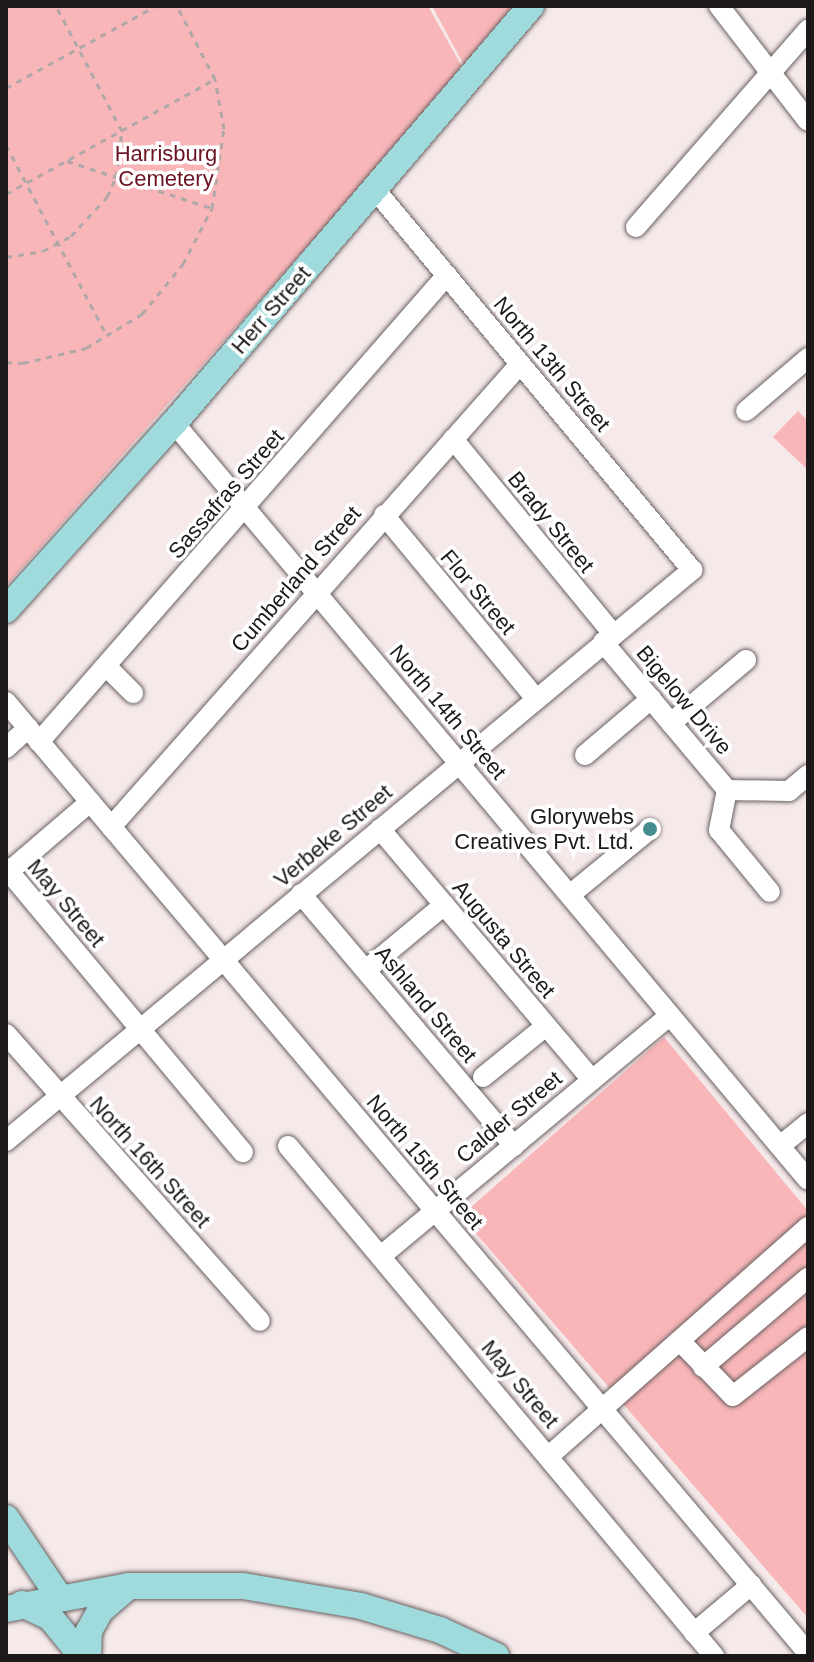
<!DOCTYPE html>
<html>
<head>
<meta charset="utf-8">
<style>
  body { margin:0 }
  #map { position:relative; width:814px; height:1662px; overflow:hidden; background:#f5e9ea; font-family:Helvetica,sans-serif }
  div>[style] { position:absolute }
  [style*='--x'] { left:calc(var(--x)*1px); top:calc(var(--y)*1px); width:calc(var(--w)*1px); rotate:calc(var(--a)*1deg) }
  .green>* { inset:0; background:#f9b6b9 }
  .path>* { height:3px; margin-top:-1.5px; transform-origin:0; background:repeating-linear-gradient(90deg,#b0a7a8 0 6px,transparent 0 12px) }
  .roads { filter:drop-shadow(0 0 2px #6a6161) drop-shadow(0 0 2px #6a6161) }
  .minor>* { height:20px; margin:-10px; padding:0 10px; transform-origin:10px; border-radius:10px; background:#fff }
  .major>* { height:26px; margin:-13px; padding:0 13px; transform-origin:13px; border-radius:13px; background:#9fdbdd }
  .dots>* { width:22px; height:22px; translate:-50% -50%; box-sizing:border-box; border:4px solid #fff; border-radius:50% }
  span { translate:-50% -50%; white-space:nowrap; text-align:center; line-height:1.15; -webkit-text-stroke:7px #fff; paint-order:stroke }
  .park-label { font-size:22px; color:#6a1323 }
  .street-label { font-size:22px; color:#1d1919 }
  .poi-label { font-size:22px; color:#1d1919 }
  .right { translate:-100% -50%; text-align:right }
  .frame { position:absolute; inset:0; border:8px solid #1d1919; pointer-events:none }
</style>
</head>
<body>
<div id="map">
  <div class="green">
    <i style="clip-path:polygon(6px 6px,428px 6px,464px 70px,6px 586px)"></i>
    <i style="clip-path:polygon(432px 6px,518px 6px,466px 69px)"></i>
    <i style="clip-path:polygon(798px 411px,808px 421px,808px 470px,773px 437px)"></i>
    <i style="clip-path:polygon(664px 1037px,808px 1211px,808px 1618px,461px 1216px)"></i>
  </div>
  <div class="path">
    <i style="--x:6;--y:88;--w:171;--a:-28.7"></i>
    <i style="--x:6;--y:145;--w:216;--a:62.1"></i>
    <i style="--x:67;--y:161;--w:152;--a:18"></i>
    <i style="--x:6;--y:194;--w:239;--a:-28.8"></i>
    <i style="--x:6;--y:257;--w:37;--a:-9"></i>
    <i style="--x:43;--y:251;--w:32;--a:-28"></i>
    <i style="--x:71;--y:236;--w:53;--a:-47.3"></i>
    <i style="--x:107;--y:197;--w:22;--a:-66"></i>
    <i style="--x:116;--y:177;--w:46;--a:-82.6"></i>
    <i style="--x:122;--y:131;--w:141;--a:-117.8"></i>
    <i style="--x:6;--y:362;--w:17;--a:3"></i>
    <i style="--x:23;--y:363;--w:65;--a:-13.4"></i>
    <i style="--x:86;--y:348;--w:66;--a:-31.3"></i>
    <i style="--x:142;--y:314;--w:65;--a:-50.6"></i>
    <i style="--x:183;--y:264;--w:63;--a:-62.6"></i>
    <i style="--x:212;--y:208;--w:80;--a:-81.4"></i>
    <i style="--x:224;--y:129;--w:51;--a:-100.2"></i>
    <i style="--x:215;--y:79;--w:82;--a:-117.5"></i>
  </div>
  <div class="roads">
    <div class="minor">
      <i style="--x:719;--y:6;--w:145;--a:52.3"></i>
      <i style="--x:636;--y:227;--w:262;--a:-48.9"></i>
      <i style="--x:746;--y:411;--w:82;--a:-40.5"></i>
      <i style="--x:174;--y:423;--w:987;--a:50.05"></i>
      <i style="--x:453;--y:439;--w:252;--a:50.6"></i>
      <i style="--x:384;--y:515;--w:239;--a:50.4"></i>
      <i style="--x:603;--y:642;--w:193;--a:50"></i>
      <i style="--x:107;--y:667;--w:37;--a:45"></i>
      <i style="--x:6;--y:702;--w:1244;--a:49.86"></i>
      <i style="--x:671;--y:723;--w:98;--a:-40"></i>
      <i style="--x:39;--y:742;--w:620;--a:-48.86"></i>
      <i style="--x:6;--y:748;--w:30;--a:-42"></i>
      <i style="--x:585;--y:755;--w:87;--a:-40.3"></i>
      <i style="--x:727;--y:790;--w:41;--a:101.3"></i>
      <i style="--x:719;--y:830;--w:80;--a:50.6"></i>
      <i style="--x:727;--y:790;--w:62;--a:0.9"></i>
      <i style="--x:789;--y:791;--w:25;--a:-40"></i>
      <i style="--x:111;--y:827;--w:618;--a:-48.54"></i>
      <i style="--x:380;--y:829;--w:327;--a:49.8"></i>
      <i style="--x:6;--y:868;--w:370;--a:50.2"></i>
      <i style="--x:6;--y:874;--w:111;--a:-40.6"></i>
      <i style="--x:301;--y:894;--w:330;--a:49.8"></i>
      <i style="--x:571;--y:894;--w:102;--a:-39.4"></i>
      <i style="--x:366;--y:970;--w:102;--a:-39.8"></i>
      <i style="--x:6;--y:1034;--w:383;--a:48.5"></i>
      <i style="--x:483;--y:1077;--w:81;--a:-39"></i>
      <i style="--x:6;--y:1141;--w:893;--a:-39.77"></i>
      <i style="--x:692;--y:570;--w:496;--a:-129.8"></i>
      <i style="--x:288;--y:1146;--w:665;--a:50.13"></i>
      <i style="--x:780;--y:1146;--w:36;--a:-39"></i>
      <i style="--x:381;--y:1256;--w:376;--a:-39.8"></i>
      <i style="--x:680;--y:1341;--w:76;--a:46.1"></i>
      <i style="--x:733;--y:1396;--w:95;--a:-38.2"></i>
      <i style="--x:703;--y:1367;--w:138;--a:-40.3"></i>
      <i style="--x:549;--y:1456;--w:346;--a:-41.5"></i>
      <i style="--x:694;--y:1633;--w:75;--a:-40.1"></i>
    </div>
    <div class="major">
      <i style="--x:6;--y:610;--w:251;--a:-48.1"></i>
      <i style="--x:174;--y:423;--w:549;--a:-49.43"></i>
      <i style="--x:6;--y:1518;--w:95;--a:56.1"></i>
      <i style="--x:22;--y:1604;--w:31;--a:25"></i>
      <i style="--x:50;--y:1617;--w:50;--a:50.6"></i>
      <i style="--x:6;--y:1609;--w:125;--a:-10.6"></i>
      <i style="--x:129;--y:1586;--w:114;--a:0"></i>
      <i style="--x:243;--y:1586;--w:120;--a:9.6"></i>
      <i style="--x:361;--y:1606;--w:83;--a:16.9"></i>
      <i style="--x:440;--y:1630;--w:62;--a:24.9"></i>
      <i style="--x:88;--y:1656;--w:25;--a:-88"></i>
      <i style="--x:89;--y:1631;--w:23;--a:-61"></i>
      <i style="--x:100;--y:1611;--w:38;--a:-41"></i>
    </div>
  </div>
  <div class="dots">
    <i style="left:650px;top:829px;background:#448c8f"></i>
  </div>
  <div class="park-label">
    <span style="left:166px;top:166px">Harrisburg<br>Cemetery</span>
  </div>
  <div class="street-label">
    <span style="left:271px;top:310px;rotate:-49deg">Herr Street</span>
    <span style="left:552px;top:364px;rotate:50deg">North 13th Street</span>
    <span style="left:226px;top:494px;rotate:-49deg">Sassafras Street</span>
    <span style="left:551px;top:522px;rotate:51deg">Brady Street</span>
    <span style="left:296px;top:579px;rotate:-49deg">Cumberland Street</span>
    <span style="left:478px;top:592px;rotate:50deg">Flor Street</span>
    <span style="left:684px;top:700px;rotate:50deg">Bigelow Drive</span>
    <span style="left:448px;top:712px;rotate:50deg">North 14th Street</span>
    <span style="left:333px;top:836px;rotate:-40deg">Verbeke Street</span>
    <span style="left:66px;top:903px;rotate:50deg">May Street</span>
    <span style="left:504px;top:939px;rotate:50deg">Augusta Street</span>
    <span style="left:426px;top:1004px;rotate:50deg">Ashland Street</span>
    <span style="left:509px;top:1117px;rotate:-40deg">Calder Street</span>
    <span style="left:150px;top:1162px;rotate:48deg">North 16th Street</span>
    <span style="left:425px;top:1162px;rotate:50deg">North 15th Street</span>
    <span style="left:520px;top:1384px;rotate:50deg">May Street</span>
  </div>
  <div class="poi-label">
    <span class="right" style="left:634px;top:829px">Glorywebs<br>Creatives Pvt. Ltd.</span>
  </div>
  <div class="frame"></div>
</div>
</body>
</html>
